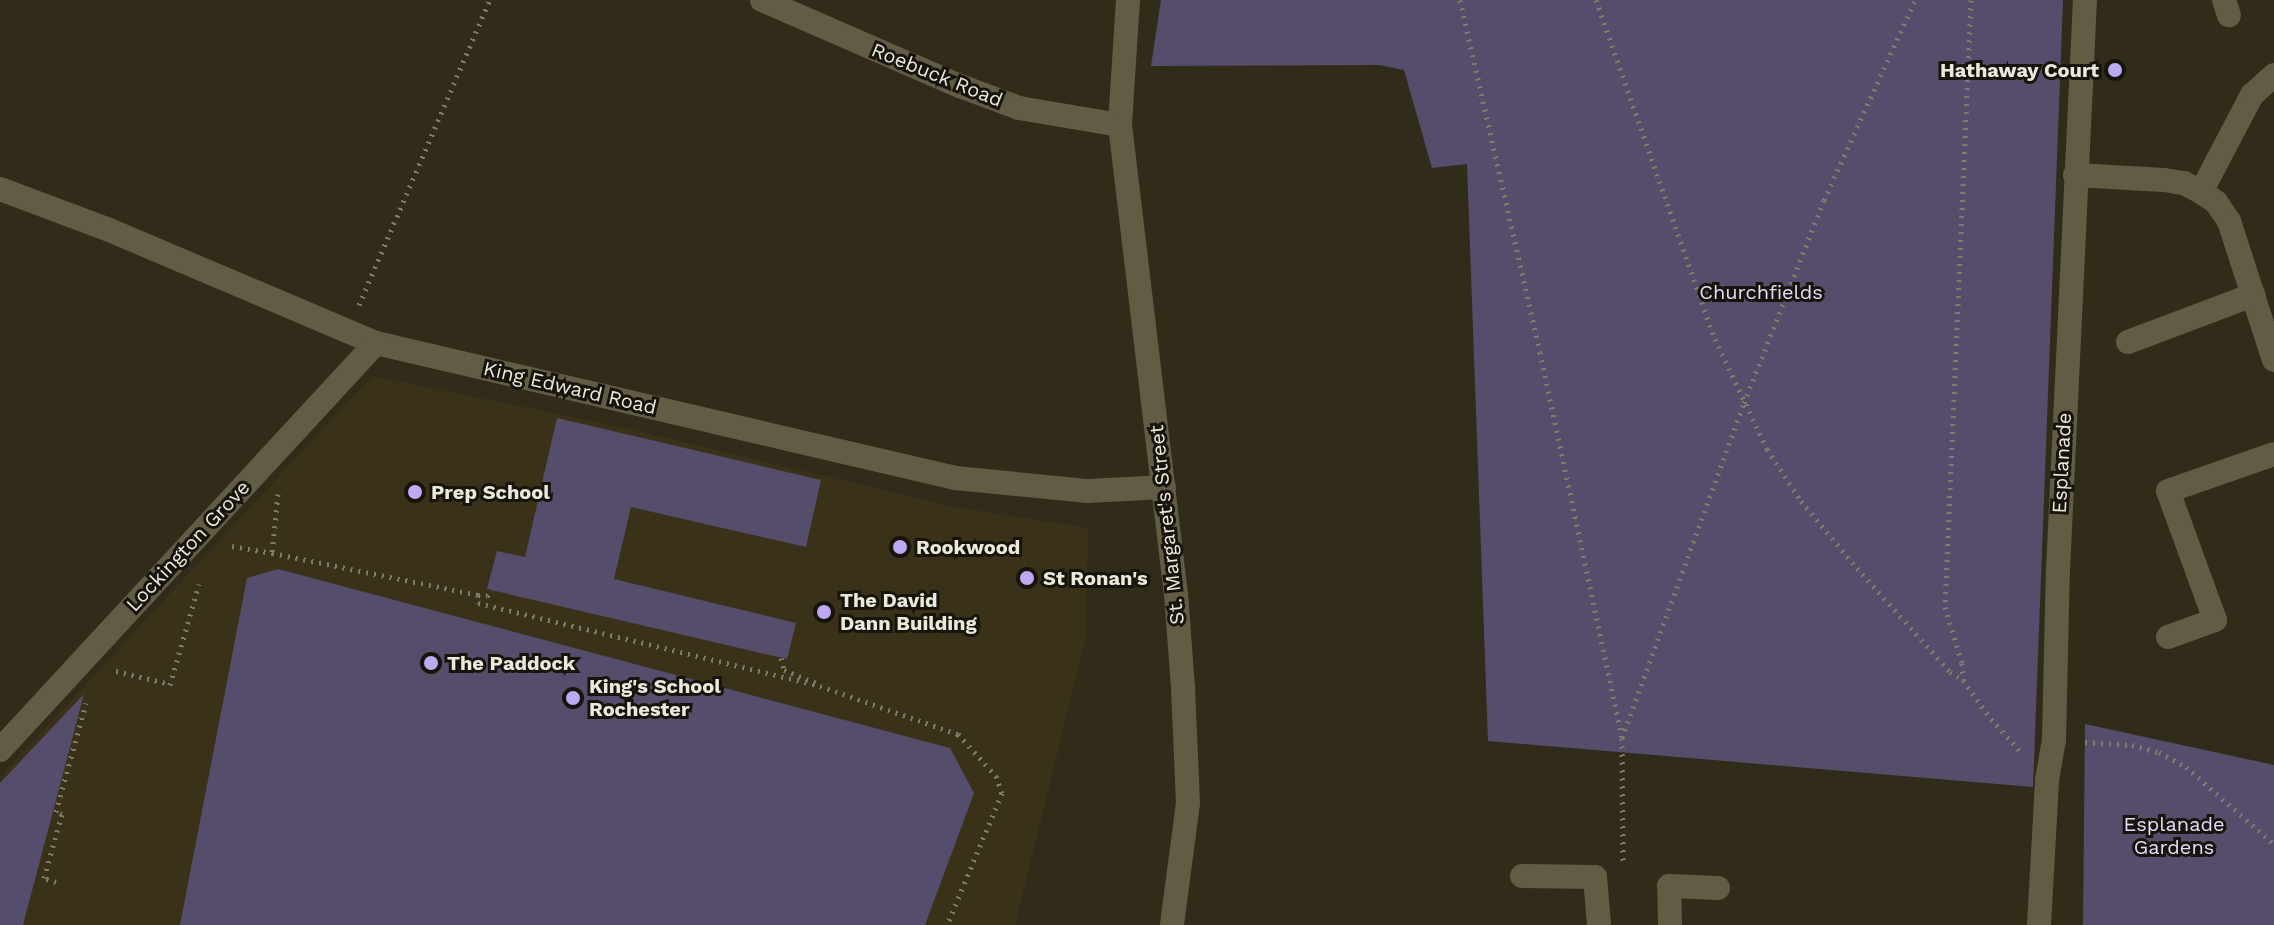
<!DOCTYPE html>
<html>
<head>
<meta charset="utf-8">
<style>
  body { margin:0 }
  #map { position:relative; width:2274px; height:925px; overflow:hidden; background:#312c1a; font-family:"Work Sans",sans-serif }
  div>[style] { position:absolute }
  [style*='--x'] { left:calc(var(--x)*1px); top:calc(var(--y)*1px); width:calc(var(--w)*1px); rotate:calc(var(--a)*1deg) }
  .built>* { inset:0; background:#393219 }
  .green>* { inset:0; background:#564d6d }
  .path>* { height:5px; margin-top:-2.5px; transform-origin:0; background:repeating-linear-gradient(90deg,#807c6d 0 2px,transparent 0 8px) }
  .minor>* { height:24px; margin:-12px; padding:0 12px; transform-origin:12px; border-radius:12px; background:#635c45 }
  .dots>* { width:22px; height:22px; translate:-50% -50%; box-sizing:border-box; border:4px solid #17140c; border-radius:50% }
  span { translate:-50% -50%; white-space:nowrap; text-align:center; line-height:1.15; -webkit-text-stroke:6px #17140c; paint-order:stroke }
  .poi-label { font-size:20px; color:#ebe8dc; font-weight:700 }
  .right { translate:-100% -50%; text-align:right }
  .left { translate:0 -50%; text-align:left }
  .street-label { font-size:20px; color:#ebe8dc }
  .park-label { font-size:20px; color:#e4dcfc }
</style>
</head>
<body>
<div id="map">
  <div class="built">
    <i style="clip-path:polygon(372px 376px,616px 426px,954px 507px,1088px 528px,1086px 638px,1015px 925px,0 925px,0 777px)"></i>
  </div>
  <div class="green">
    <i style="clip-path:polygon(1161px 0,2063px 0,2033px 787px,1488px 741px,1467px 164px,1432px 168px,1404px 70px,1379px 65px,1151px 66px)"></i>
    <i style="clip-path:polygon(557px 418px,821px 480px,806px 547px,631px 507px,614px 579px,796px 623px,787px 659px,487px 589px,497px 551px,525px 557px)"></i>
    <i style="clip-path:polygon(278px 569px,950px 748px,974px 793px,925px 925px,180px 925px,247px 578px)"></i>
    <i style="clip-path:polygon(84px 694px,23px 925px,0 925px,0 783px)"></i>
    <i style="clip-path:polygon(2085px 724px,2274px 765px,2274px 925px,2083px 925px)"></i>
  </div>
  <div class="path">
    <i style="--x:1460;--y:0;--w:361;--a:77.2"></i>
    <i style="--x:1540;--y:352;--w:395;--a:78"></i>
    <i style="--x:1622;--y:738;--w:357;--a:-70"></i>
    <i style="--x:1744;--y:403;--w:218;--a:-68.5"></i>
    <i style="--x:1824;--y:200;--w:220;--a:-65.5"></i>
    <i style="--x:1596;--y:0;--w:359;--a:70.7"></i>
    <i style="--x:1715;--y:339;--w:122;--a:64.7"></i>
    <i style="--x:1767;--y:449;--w:62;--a:56.8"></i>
    <i style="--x:1801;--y:501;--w:87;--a:50.1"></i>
    <i style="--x:1857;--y:568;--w:140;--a:48.2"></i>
    <i style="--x:1950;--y:672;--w:15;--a:32"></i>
    <i style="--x:1971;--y:0;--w:608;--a:92.45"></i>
    <i style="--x:1945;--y:607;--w:59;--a:73.1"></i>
    <i style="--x:1962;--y:663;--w:17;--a:87"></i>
    <i style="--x:1963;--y:680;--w:48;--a:54.3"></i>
    <i style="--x:1991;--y:719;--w:46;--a:47.6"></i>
    <i style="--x:359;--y:305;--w:332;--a:-66.8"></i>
    <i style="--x:278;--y:494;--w:59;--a:95.8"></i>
    <i style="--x:272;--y:553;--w:210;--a:11.5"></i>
    <i style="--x:478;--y:595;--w:9;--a:6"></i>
    <i style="--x:487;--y:596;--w:8;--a:-40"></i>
    <i style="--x:232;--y:546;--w:41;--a:9.9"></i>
    <i style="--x:478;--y:595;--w:8;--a:90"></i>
    <i style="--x:478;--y:603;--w:352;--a:13.6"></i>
    <i style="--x:820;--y:686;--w:146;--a:19.2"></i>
    <i style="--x:958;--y:734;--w:57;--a:47.9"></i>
    <i style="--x:996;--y:776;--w:18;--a:71"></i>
    <i style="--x:1002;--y:793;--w:143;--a:112.6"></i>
    <i style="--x:781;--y:658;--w:12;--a:76"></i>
    <i style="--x:784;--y:670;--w:35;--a:22"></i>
    <i style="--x:116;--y:671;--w:56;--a:13.5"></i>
    <i style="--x:170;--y:685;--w:105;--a:-74"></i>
    <i style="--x:1622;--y:738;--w:126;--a:89.5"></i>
    <i style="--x:2085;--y:742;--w:47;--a:3.7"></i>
    <i style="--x:2132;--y:745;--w:28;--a:15"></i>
    <i style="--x:2159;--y:752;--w:31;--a:29"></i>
    <i style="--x:2186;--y:767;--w:117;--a:41.2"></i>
    <i style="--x:56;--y:882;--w:13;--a:-162"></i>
    <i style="--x:44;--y:878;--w:66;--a:-74.3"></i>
    <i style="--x:62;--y:814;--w:6;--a:-162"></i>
    <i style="--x:56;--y:812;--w:113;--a:-74.6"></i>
  </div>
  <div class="minor">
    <i style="--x:762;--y:0;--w:216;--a:23.5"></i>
    <i style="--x:960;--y:86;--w:63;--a:20.4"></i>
    <i style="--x:1019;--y:108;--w:102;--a:9.6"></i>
    <i style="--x:1128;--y:0;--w:125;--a:93.7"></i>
    <i style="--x:1120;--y:125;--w:472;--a:83.2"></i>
    <i style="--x:1176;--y:594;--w:94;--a:85.7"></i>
    <i style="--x:1183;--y:688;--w:115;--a:87.5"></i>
    <i style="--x:1188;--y:803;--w:123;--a:97.5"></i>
    <i style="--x:2224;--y:0;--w:16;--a:72"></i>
    <i style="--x:2075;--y:175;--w:89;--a:3.2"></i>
    <i style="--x:2164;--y:180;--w:20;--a:9"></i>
    <i style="--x:2184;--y:183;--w:19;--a:28"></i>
    <i style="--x:2201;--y:192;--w:110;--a:-62.3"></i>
    <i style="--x:2252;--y:95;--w:30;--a:-42"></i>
    <i style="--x:0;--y:189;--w:114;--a:20.5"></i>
    <i style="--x:107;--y:229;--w:292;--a:23"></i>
    <i style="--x:376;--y:343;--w:595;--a:13.12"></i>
    <i style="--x:955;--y:478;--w:134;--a:5.6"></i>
    <i style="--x:1088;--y:491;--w:76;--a:-3"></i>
    <i style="--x:2201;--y:192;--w:18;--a:34"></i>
    <i style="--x:2216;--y:202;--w:23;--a:56"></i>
    <i style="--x:2229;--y:221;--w:146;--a:72.1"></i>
    <i style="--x:2128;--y:342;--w:134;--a:-20.6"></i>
    <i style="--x:2168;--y:637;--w:50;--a:-19.9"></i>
    <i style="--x:2215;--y:620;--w:137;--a:-110"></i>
    <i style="--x:2168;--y:491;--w:112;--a:-19.2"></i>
    <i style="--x:0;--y:750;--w:554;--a:-47.27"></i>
    <i style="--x:1522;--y:876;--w:73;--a:0.8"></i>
    <i style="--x:1595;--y:877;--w:48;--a:85.2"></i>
    <i style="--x:1670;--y:925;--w:39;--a:-91"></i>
    <i style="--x:1669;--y:886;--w:49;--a:2.3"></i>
    <i style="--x:2039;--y:925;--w:145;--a:-86.8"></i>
    <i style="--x:2047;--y:780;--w:41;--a:-80.1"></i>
    <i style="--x:2054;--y:740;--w:170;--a:-88.7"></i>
    <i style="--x:2058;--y:570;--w:571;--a:-87.29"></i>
  </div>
  <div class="dots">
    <i style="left:2115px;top:70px;background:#bea9f4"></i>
    <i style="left:415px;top:492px;background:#bea9f4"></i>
    <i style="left:900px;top:547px;background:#bea9f4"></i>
    <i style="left:1027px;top:578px;background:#bea9f4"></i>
    <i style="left:824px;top:612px;background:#bea9f4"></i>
    <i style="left:431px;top:663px;background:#bea9f4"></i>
    <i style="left:573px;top:698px;background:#bea9f4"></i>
  </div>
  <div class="poi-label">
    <span class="right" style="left:2099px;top:70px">Hathaway Court</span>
    <span class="left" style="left:431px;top:492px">Prep School</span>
    <span class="left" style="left:916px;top:547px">Rookwood</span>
    <span class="left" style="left:1043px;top:578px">St Ronan's</span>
    <span class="left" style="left:840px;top:612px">The David<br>Dann Building</span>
    <span class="left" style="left:447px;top:663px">The Paddock</span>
    <span class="left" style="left:589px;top:698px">King's School<br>Rochester</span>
  </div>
  <div class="street-label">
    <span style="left:937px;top:75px;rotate:22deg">Roebuck Road</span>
    <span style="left:570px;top:388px;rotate:13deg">King Edward Road</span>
    <span style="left:2062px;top:463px;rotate:-87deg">Esplanade</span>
    <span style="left:1167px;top:525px;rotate:-96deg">St. Margaret's Street</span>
    <span style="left:188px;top:546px;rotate:-47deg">Lockington Grove</span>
  </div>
  <div class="park-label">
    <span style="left:1761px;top:292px">Churchfields</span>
    <span style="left:2174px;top:836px">Esplanade<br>Gardens</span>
  </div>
</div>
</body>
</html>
